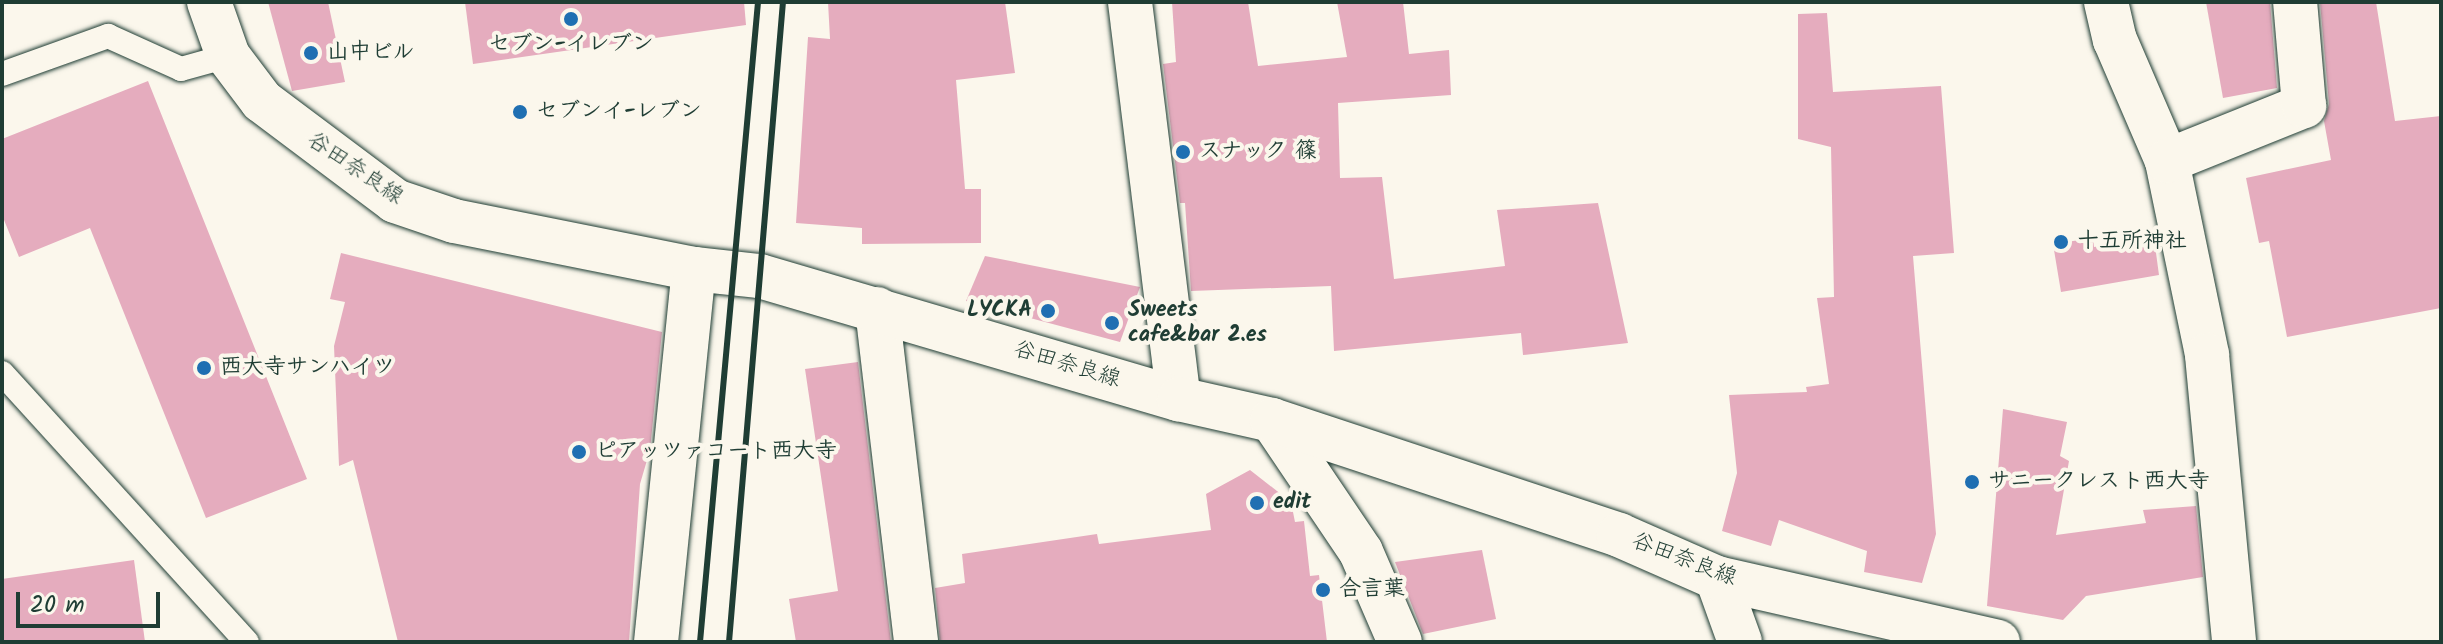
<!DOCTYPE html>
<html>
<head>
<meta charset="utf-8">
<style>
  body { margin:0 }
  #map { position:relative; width:2443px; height:644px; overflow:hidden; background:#fbf7ec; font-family:Kalam,"Klee One",sans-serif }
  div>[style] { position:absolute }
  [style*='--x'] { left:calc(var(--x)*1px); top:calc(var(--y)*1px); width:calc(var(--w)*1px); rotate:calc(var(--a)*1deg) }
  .building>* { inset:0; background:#e5acbe }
  .roads { filter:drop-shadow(0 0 2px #1f3d34) drop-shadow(0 0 2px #1f3d34) }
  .lane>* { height:24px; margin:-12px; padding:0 12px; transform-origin:12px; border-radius:12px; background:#fbf7ec }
  .street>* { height:44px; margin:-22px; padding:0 22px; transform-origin:22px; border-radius:22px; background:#fbf7ec }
  .secondary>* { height:44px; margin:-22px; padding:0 22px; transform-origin:22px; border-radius:22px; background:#fbf7ec }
  .rail>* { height:6px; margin:-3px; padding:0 3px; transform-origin:3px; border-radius:3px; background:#1f3d34 }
  .dots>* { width:22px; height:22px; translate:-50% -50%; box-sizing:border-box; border:4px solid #fbf7ec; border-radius:50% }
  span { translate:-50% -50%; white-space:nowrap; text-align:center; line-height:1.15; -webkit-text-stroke:8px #fbf7ec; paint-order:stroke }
  .poi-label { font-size:22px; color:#1f3d34; font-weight:700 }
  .left { translate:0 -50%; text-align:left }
  .right { translate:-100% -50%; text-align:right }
  .street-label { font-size:22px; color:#1f3d34 }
  .frame { position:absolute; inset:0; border:4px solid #1f3d34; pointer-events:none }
  .scale { position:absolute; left:16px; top:592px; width:144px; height:36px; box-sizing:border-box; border:4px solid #1f3d34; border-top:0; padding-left:10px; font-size:24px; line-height:28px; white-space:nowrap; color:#1f3d34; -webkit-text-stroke:6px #fbf7ec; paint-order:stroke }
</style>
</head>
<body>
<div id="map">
  <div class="building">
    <i style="clip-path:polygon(268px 2px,328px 2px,345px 82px,292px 91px)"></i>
    <i style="clip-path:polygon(465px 2px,744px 2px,746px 25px,473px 64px)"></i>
    <i style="clip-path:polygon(828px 2px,1005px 2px,1015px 73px,956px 80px,965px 189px,981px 189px,981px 243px,862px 244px,862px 228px,796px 223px,808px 37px,830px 39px)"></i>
    <i style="clip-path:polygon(1172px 2px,1248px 2px,1258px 66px,1347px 57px,1337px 2px,1403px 2px,1409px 54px,1449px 50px,1451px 95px,1338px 103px,1340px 178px,1382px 177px,1394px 279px,1505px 266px,1497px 210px,1598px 203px,1628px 343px,1523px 355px,1521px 333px,1334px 351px,1331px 286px,1191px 291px,1185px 203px,1180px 203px,1163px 64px,1176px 62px)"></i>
    <i style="clip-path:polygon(2206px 2px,2270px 2px,2277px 88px,2223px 98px)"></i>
    <i style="clip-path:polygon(2320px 2px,2376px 2px,2395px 121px,2441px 116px,2441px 308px,2287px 337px,2269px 241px,2259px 243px,2246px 178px,2331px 160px,2324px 121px,2329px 104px)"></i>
    <i style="clip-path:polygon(1827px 13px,1833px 92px,1941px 86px,1954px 253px,1913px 256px,1936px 534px,1922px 583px,1864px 572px,1867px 551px,1779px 520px,1771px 546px,1722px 531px,1737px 473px,1729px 395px,1807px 392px,1806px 387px,1829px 384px,1817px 298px,1834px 297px,1831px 147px,1798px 139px,1798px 14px)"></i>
    <i style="clip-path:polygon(148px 81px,307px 479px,206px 518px,90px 228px,19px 257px,2px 215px,2px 139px)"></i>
    <i style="clip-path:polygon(2093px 238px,2094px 247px,2154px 238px,2159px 275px,2061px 292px,2053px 244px)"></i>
    <i style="clip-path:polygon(341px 253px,662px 332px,650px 450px,640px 484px,629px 642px,398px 642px,353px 460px,339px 466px,334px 346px,345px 302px,330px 299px)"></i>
    <i style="clip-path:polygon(985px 256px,1140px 287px,1120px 342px,966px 301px)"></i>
    <i style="clip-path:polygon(858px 362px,891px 642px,796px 642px,789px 599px,838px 591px,805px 369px)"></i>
    <i style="clip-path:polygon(2003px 409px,2067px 422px,2060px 456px,2069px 461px,2056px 535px,2146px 523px,2143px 510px,2196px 506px,2203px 577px,2086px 596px,2063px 620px,1987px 606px)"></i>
    <i style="clip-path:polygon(1250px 470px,1291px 502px,1295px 522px,1304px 521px,1310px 576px,1319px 575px,1327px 642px,940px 642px,935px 588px,965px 583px,962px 554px,1097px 534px,1099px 544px,1211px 530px,1206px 494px)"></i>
    <i style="clip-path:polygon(1482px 550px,1496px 619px,1423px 634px,1395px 562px)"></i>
    <i style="clip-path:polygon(134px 560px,145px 642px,2px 642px,2px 579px)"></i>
  </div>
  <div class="roads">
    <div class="lane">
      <i style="--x:2;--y:74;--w:113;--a:-19.7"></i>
      <i style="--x:108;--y:36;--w:80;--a:24.3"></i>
      <i style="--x:181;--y:69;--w:49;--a:-15.5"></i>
      <i style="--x:2;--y:373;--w:364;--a:47.7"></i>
    </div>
    <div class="street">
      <i style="--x:1130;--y:2;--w:400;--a:83"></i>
      <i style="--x:2106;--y:2;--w:39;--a:77"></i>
      <i style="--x:2115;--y:40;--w:132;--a:66.7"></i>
      <i style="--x:2167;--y:161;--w:198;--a:78.3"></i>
      <i style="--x:2207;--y:355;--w:288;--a:84.6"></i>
      <i style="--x:2167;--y:161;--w:148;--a:-21.9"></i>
      <i style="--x:2304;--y:106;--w:104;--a:-94.9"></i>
      <i style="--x:877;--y:309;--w:335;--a:83.3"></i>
      <i style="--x:1272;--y:420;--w:159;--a:56"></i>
      <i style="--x:1361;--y:552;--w:98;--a:66.6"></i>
      <i style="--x:1717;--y:578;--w:68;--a:70.2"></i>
      <i style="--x:656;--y:642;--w:375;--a:-84.2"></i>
    </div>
    <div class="secondary">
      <i style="--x:209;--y:2;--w:57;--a:70.6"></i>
      <i style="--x:228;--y:56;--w:56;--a:52.9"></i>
      <i style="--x:262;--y:101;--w:166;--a:36.9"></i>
      <i style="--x:395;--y:201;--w:62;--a:18.7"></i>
      <i style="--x:454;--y:221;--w:245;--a:11.3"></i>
      <i style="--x:694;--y:269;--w:66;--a:6.1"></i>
      <i style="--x:760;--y:276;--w:437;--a:16.4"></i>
      <i style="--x:1179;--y:399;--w:95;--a:12.7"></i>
      <i style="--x:1272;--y:420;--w:366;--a:18.3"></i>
      <i style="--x:1619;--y:535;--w:107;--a:23.7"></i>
      <i style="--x:1717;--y:578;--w:288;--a:12.8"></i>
    </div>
  </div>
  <div class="rail">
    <i style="--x:700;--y:642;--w:643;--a:-84.82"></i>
    <i style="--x:729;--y:642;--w:642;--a:-85.18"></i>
  </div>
  <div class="dots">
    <i style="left:571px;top:19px;background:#1f6fb2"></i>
    <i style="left:311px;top:53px;background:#1f6fb2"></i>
    <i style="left:520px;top:112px;background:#1f6fb2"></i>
    <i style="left:1183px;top:152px;background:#1f6fb2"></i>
    <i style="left:2061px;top:242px;background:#1f6fb2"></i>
    <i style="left:1048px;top:311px;background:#1f6fb2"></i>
    <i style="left:1112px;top:323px;background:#1f6fb2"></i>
    <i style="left:204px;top:368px;background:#1f6fb2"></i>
    <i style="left:579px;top:452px;background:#1f6fb2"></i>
    <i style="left:1972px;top:482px;background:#1f6fb2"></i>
    <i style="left:1257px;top:503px;background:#1f6fb2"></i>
    <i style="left:1323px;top:590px;background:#1f6fb2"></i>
  </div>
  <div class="poi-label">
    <span style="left:571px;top:45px">セブン-イレブン</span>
    <span class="left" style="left:327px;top:53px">山中ビル</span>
    <span class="left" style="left:536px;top:112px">セブンイ-レブン</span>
    <span class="left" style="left:1199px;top:152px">スナック 篠</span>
    <span class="left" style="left:2077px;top:242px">十五所神社</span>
    <span class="left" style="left:1128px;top:323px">Sweets<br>cafe&amp;bar 2.es</span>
    <span class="right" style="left:1032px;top:311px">LYCKA</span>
    <span class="left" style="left:220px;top:368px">西大寺サンハイツ</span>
    <span class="left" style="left:595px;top:452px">ピアッツァコート西大寺</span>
    <span class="left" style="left:1988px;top:482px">サニークレスト西大寺</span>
    <span class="left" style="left:1273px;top:503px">edit</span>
    <span class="left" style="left:1339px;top:590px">合言葉</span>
  </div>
  <div class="street-label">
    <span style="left:355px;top:169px;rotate:34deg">谷田奈良線</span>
    <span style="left:1067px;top:365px;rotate:17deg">谷田奈良線</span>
    <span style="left:1684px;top:560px;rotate:21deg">谷田奈良線</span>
  </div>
  <div class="frame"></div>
  <div class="scale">20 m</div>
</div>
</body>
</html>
